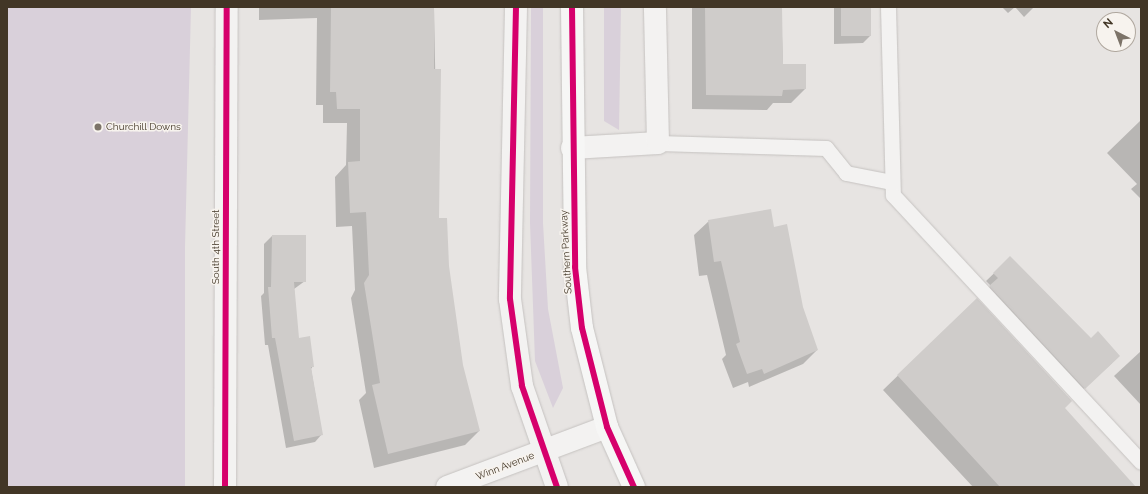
<!DOCTYPE html>
<html>
<head>
<meta charset="utf-8">
<style>
  body { margin:0 }
  #map { position:relative; width:1148px; height:494px; overflow:hidden; background:#e7e4e2; font-family:Raleway,sans-serif }
  div>[style] { position:absolute }
  [style*='--x'] { left:calc(var(--x)*1px); top:calc(var(--y)*1px); width:calc(var(--w)*1px); rotate:calc(var(--a)*1deg) }
  .green>* { inset:0; background:#d9d0da }
  .shadow>* { inset:0; background:#0003 }
  .building>* { inset:0; background:#cfccca; transform-origin:0 0 }
  .roads { filter:drop-shadow(0 0 1px #c5c2c0) drop-shadow(0 0 1px #c5c2c0) }
  .service>* { height:15px; margin:-7.5px; padding:0 7.5px; transform-origin:7.5px; border-radius:7.5px; background:#f3f2f1 }
  .minor>* { height:22px; margin:-11px; padding:0 11px; transform-origin:11px; border-radius:11px; background:#f3f2f1 }
  .primary>* { height:22px; margin:-11px; padding:0 11px; transform-origin:11px; border-radius:11px; background:#f6f6f5 }
  .cycleway>* { height:6px; margin:-3px; padding:0 3px; transform-origin:3px; border-radius:3px; background:#d6006c }
  .dots>* { width:11px; height:11px; translate:-50% -50%; box-sizing:border-box; border:2px solid #f7f3ee; border-radius:50% }
  span { translate:-50% -50%; white-space:nowrap; text-align:center; line-height:1.15; -webkit-text-stroke:3px #f7f3ee; paint-order:stroke }
  .poi-label { font-size:10px; color:#423626 }
  .left { translate:0 -50%; text-align:left }
  .street-label { font-size:10px; color:#423626 }
  .frame { position:absolute; inset:0; border:8px solid #423626; pointer-events:none }
  .north { position:absolute; left:1096px; top:12px; width:40px; height:40px; box-sizing:border-box; background:#f7f3ee; border:1px solid #afa79e; border-radius:50%; rotate:318deg; font-size:11px; font-weight:700; line-height:16px; text-align:center; color:#423626 }
  .north::after { content:''; display:block; margin:auto; width:14px; height:18px; background:#7c7368; clip-path:polygon(50% 0,100% 100%,50% 72%,0 100%) }
</style>
</head>
<body>
<div id="map">
  <div class="green">
    <i style="clip-path:polygon(7px 7px,191px 7px,185px 247px,185px 487px,7px 487px)"></i>
    <i style="clip-path:polygon(531px 7px,543px 7px,543px 223px,548px 309px,563px 388px,553px 408px,535px 361px,530px 223px)"></i>
    <i style="clip-path:polygon(604px 7px,621px 7px,619px 130px,604px 121px)"></i>
  </div>
  <div class="shadow">
    <i style="clip-path:polygon(259px 7px,434px 7px,438px 219px,462px 365px,479px 431px,465px 445px,374px 468px,359px 400px,366px 393px,351px 298px,355px 290px,352px 226px,336px 227px,335px 177px,346px 165px,347px 123px,323px 123px,323px 105px,316px 105px,317px 18px,259px 20px)"></i>
    <i style="clip-path:polygon(692px 7px,781px 7px,783px 65px,805px 65px,805px 89px,791px 103px,773px 103px,767px 110px,692px 109px)"></i>
    <i style="clip-path:polygon(834px 7px,870px 7px,870px 36px,863px 43px,834px 44px)"></i>
    <i style="clip-path:polygon(1002px 7px,1034px 7px,1024px 17px,1015px 7px,1008px 13px)"></i>
    <i style="clip-path:polygon(1141px 120px,1141px 199px,1131px 189px,1137px 184px,1107px 153px)"></i>
    <i style="clip-path:polygon(709px 221px,773px 228px,817px 350px,803px 364px,749px 387px,748px 382px,733px 388px,722px 359px,726px 355px,707px 275px,699px 276px,694px 235px)"></i>
    <i style="clip-path:polygon(272px 236px,305px 236px,305px 281px,294px 289px,298px 339px,313px 366px,311px 369px,322px 434px,315px 442px,286px 448px,268px 345px,265px 345px,261px 296px,264px 293px,264px 244px)"></i>
    <i style="clip-path:polygon(1010px 258px,1112px 363px,1077px 395px,983px 294px,991px 286px,986px 281px)"></i>
    <i style="clip-path:polygon(976px 300px,1063px 408px,1135px 487px,973px 487px,883px 390px)"></i>
    <i style="clip-path:polygon(1141px 351px,1141px 405px,1114px 376px)"></i>
  </div>
  <div class="building">
    <i style="clip-path:polygon(331px 7px,434px 7px,434px 69px,441px 69px,439px 218px,447px 218px,449px 266px,463px 365px,480px 431px,388px 454px,372px 385px,380px 383px,364px 283px,369px 275px,366px 212px,350px 213px,348px 162px,360px 161px,360px 109px,337px 109px,336px 92px,330px 92px)"></i>
    <i style="clip-path:polygon(705px 7px,782px 7px,783px 64px,806px 64px,806px 89px,783px 90px,782px 96px,706px 95px)"></i>
    <i style="left:841px;top:7px;width:30px;height:29px"></i>
    <i style="clip-path:polygon(771px 209px,774px 227px,787px 224px,803px 307px,818px 350px,764px 374px,762px 369px,747px 374px,736px 344px,740px 342px,721px 261px,714px 262px,708px 220px)"></i>
    <i style="clip-path:polygon(272px 235px,306px 235px,306px 282px,294px 282px,299px 338px,310px 336px,314px 367px,311px 367px,323px 435px,294px 441px,275px 338px,272px 338px,268px 287px,271px 287px)"></i>
    <i style="clip-path:polygon(1010px 256px,1091px 338px,1098px 331px,1120px 356px,1085px 389px,989px 286px,998px 278px,993px 273px)"></i>
    <i style="clip-path:polygon(977px 298px,1072px 401px,1065px 408px,1136px 487px,1000px 487px,897px 375px)"></i>
  </div>
  <div class="roads">
    <div class="service">
      <i style="--x:888;--y:7;--w:188;--a:88.5"></i>
      <i style="--x:893;--y:195;--w:364;--a:47.1"></i>
      <i style="--x:658;--y:143;--w:168;--a:1.7"></i>
      <i style="--x:826;--y:148;--w:32;--a:51"></i>
      <i style="--x:846;--y:173;--w:47;--a:11.1"></i>
    </div>
    <div class="minor">
      <i style="--x:516;--y:7;--w:292;--a:91.2"></i>
      <i style="--x:510;--y:299;--w:88;--a:82.1"></i>
      <i style="--x:522;--y:386;--w:107;--a:70.9"></i>
      <i style="--x:572;--y:148;--w:86;--a:-3.3"></i>
      <i style="--x:658;--y:143;--w:136;--a:-91.3"></i>
      <i style="--x:225;--y:487;--w:480;--a:-89.8"></i>
      <i style="--x:447;--y:487;--w:171;--a:-20.6"></i>
    </div>
    <div class="primary">
      <i style="--x:572;--y:7;--w:260;--a:89.3"></i>
      <i style="--x:575;--y:267;--w:61;--a:83.5"></i>
      <i style="--x:582;--y:328;--w:102;--a:75.8"></i>
      <i style="--x:607;--y:427;--w:66;--a:65.8"></i>
    </div>
  </div>
  <div class="cycleway">
    <i style="--x:516;--y:7;--w:292;--a:91.2"></i>
    <i style="--x:510;--y:299;--w:88;--a:82.1"></i>
    <i style="--x:522;--y:386;--w:107;--a:70.9"></i>
    <i style="--x:572;--y:7;--w:260;--a:89.3"></i>
    <i style="--x:575;--y:267;--w:61;--a:83.5"></i>
    <i style="--x:582;--y:328;--w:102;--a:75.8"></i>
    <i style="--x:607;--y:427;--w:66;--a:65.8"></i>
    <i style="--x:225;--y:487;--w:480;--a:-89.8"></i>
  </div>
  <div class="dots">
    <i style="left:98px;top:127px;background:#7c7368"></i>
  </div>
  <div class="poi-label">
    <span class="left" style="left:106px;top:127px">Churchill Downs</span>
  </div>
  <div class="street-label">
    <span style="left:216px;top:247px;rotate:-90deg">South 4th Street</span>
    <span style="left:566px;top:252px;rotate:-93deg">Southern Parkway</span>
    <span style="left:505px;top:466px;rotate:-21deg">Winn Avenue</span>
  </div>
  <div class="frame"></div>
  <div class="north">N</div>
</div>
</body>
</html>
